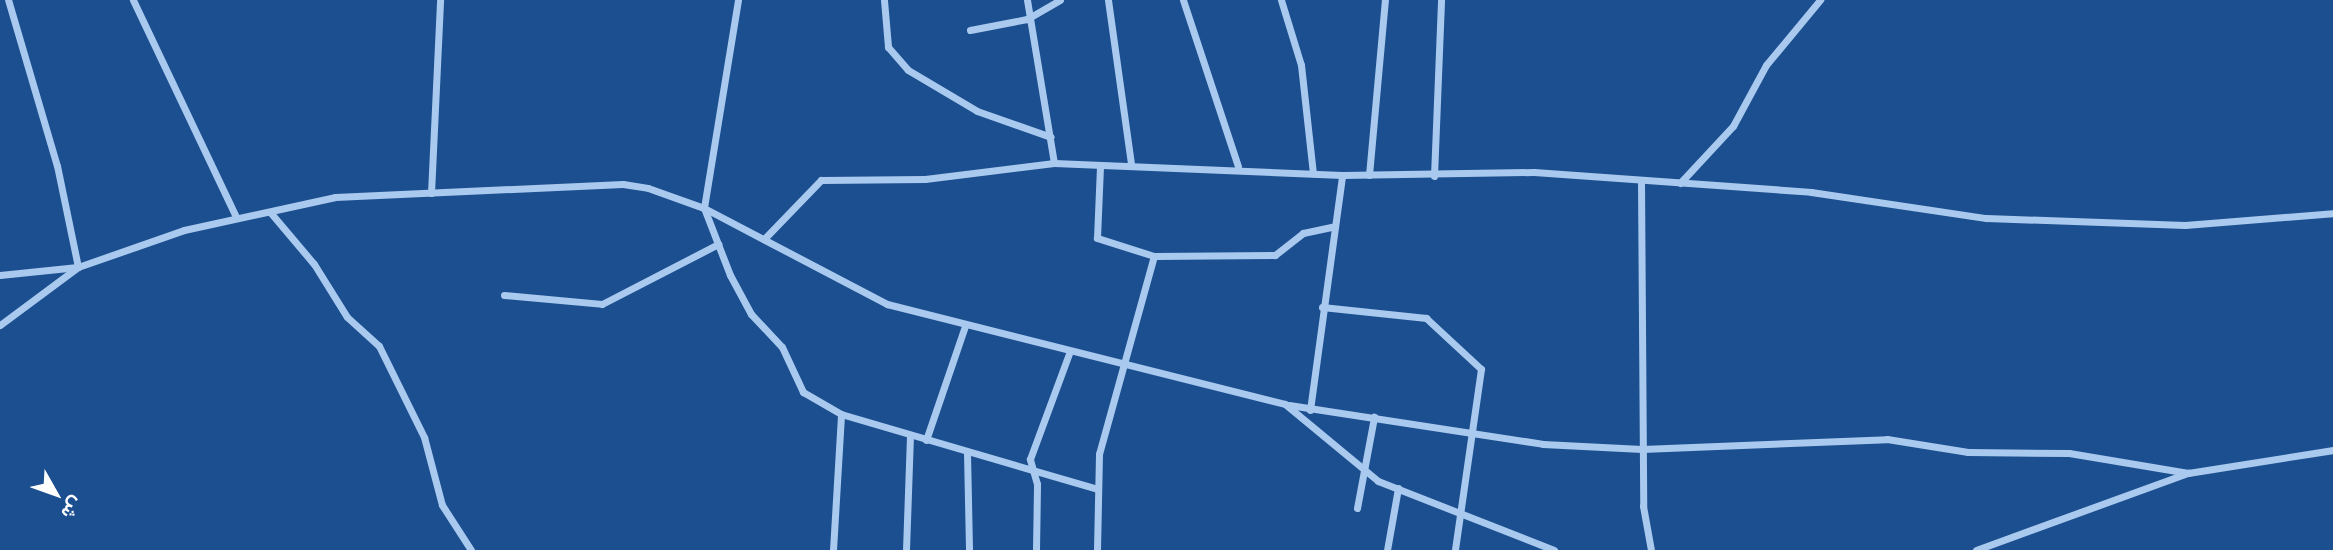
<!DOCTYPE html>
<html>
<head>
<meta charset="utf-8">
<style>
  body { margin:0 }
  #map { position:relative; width:2333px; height:550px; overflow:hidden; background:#1b4f8f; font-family:Karla,Vazirmatn,sans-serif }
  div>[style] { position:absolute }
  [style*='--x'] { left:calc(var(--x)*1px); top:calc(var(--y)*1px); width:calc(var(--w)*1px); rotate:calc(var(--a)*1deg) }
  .minor>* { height:7px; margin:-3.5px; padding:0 3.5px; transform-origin:3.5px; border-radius:3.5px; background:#a9c9ee }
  span { translate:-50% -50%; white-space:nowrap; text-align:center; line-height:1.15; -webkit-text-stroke:7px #1b4f8f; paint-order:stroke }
  .north { position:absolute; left:21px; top:459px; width:70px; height:70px; -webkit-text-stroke:5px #1b4f8f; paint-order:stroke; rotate:130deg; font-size:19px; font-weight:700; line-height:28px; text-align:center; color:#fff }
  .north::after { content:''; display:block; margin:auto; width:24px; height:32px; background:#fff; clip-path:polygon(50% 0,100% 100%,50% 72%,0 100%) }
</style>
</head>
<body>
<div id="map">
  <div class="minor">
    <i style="--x:133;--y:0;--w:240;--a:64.6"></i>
    <i style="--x:738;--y:0;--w:211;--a:99.3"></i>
    <i style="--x:704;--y:208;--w:72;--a:68.8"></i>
    <i style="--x:730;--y:275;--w:44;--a:61.7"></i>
    <i style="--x:751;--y:314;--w:45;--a:46.8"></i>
    <i style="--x:782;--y:347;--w:50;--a:65"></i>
    <i style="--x:803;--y:392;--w:44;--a:30.1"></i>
    <i style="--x:841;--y:414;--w:267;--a:16.3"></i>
    <i style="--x:884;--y:0;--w:47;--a:85.1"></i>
    <i style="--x:888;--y:47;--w:30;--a:49"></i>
    <i style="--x:908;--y:70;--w:80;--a:30.7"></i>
    <i style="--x:977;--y:111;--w:78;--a:19.4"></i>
    <i style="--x:1027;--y:0;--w:165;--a:80.6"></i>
    <i style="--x:1108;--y:0;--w:166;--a:82"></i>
    <i style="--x:1183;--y:0;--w:175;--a:71.7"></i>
    <i style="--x:1281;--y:0;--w:68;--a:72.9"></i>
    <i style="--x:1301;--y:65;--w:109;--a:83.7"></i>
    <i style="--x:970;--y:30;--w:58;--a:-10.9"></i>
    <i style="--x:1027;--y:19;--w:38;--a:-30"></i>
    <i style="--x:1369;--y:175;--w:176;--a:-84.8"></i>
    <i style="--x:1434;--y:176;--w:176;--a:-87.7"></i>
    <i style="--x:1641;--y:181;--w:325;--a:89.6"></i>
    <i style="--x:1643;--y:506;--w:45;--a:79.7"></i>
    <i style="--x:1680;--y:183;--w:78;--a:-47.1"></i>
    <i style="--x:1733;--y:126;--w:69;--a:-61.6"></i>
    <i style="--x:1766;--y:65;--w:85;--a:-50.3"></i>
    <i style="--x:431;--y:193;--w:193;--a:-87.3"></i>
    <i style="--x:270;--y:212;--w:68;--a:49.8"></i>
    <i style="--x:314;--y:264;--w:62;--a:58.1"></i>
    <i style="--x:347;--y:317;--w:43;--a:42.2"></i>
    <i style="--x:379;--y:346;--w:102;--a:63.7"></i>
    <i style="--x:424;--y:437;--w:70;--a:75.2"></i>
    <i style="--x:442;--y:505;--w:54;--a:57.2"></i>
    <i style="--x:764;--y:239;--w:82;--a:-46"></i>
    <i style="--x:821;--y:180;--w:104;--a:-0.6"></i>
    <i style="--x:925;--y:179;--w:130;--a:-7.1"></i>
    <i style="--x:1054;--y:163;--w:288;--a:2.4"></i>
    <i style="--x:1342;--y:175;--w:192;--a:-0.9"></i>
    <i style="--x:1534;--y:172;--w:278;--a:4.1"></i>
    <i style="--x:1811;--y:192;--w:177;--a:8.5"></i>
    <i style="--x:1986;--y:218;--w:199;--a:2"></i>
    <i style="--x:2185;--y:225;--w:148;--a:-4.6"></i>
    <i style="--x:1154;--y:256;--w:121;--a:-0.5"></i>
    <i style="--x:1275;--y:255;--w:36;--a:-38"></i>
    <i style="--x:1303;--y:233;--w:30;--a:-12"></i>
    <i style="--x:0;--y:275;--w:78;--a:-5.9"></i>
    <i style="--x:78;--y:267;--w:112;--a:-19.2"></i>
    <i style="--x:184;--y:230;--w:155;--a:-12.3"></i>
    <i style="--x:335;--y:197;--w:288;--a:-2.6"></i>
    <i style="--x:623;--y:184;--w:25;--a:9"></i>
    <i style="--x:648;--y:188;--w:59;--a:19.7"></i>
    <i style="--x:704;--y:208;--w:207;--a:27.7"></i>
    <i style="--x:887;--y:304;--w:410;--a:14.1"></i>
    <i style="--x:1285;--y:404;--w:121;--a:39.6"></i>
    <i style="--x:1378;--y:481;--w:189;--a:21.4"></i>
    <i style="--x:504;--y:295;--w:98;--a:5.2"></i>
    <i style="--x:602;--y:304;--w:131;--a:-27.3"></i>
    <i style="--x:1322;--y:307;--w:105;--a:6"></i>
    <i style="--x:1426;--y:318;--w:75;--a:42.8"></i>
    <i style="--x:1481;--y:369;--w:183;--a:98.2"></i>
    <i style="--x:0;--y:325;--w:97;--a:-36.6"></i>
    <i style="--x:78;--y:267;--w:103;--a:-101.7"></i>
    <i style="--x:57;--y:166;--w:173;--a:-106.4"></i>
    <i style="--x:1289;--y:405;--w:257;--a:8.7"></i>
    <i style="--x:1543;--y:444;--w:99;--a:2.9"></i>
    <i style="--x:1642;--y:449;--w:245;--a:-2.3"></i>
    <i style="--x:1887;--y:439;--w:82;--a:9.1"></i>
    <i style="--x:1968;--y:452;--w:101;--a:0.6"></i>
    <i style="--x:2069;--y:453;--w:121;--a:9.5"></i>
    <i style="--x:1310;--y:410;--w:237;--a:-82.2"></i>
    <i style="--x:926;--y:440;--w:120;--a:-71.1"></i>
    <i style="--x:967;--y:453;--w:97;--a:88.8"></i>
    <i style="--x:1357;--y:508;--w:93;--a:-79.4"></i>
    <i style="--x:833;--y:550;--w:136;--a:-86.6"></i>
    <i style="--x:906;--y:550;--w:114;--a:-88"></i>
    <i style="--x:1036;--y:550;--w:66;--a:-89.1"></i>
    <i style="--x:1037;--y:484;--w:26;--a:-106"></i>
    <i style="--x:1030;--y:459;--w:115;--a:-69.7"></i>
    <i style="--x:1097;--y:550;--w:96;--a:-88.8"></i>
    <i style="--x:1099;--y:454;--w:205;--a:-74.5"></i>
    <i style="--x:1154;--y:256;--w:60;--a:-162.5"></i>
    <i style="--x:1097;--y:238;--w:73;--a:-87.6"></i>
    <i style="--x:1387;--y:550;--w:63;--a:-79.9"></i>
    <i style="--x:1976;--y:550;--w:226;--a:-20"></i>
    <i style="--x:2188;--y:473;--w:147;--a:-9"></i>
  </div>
  <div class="north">ش</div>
</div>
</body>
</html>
